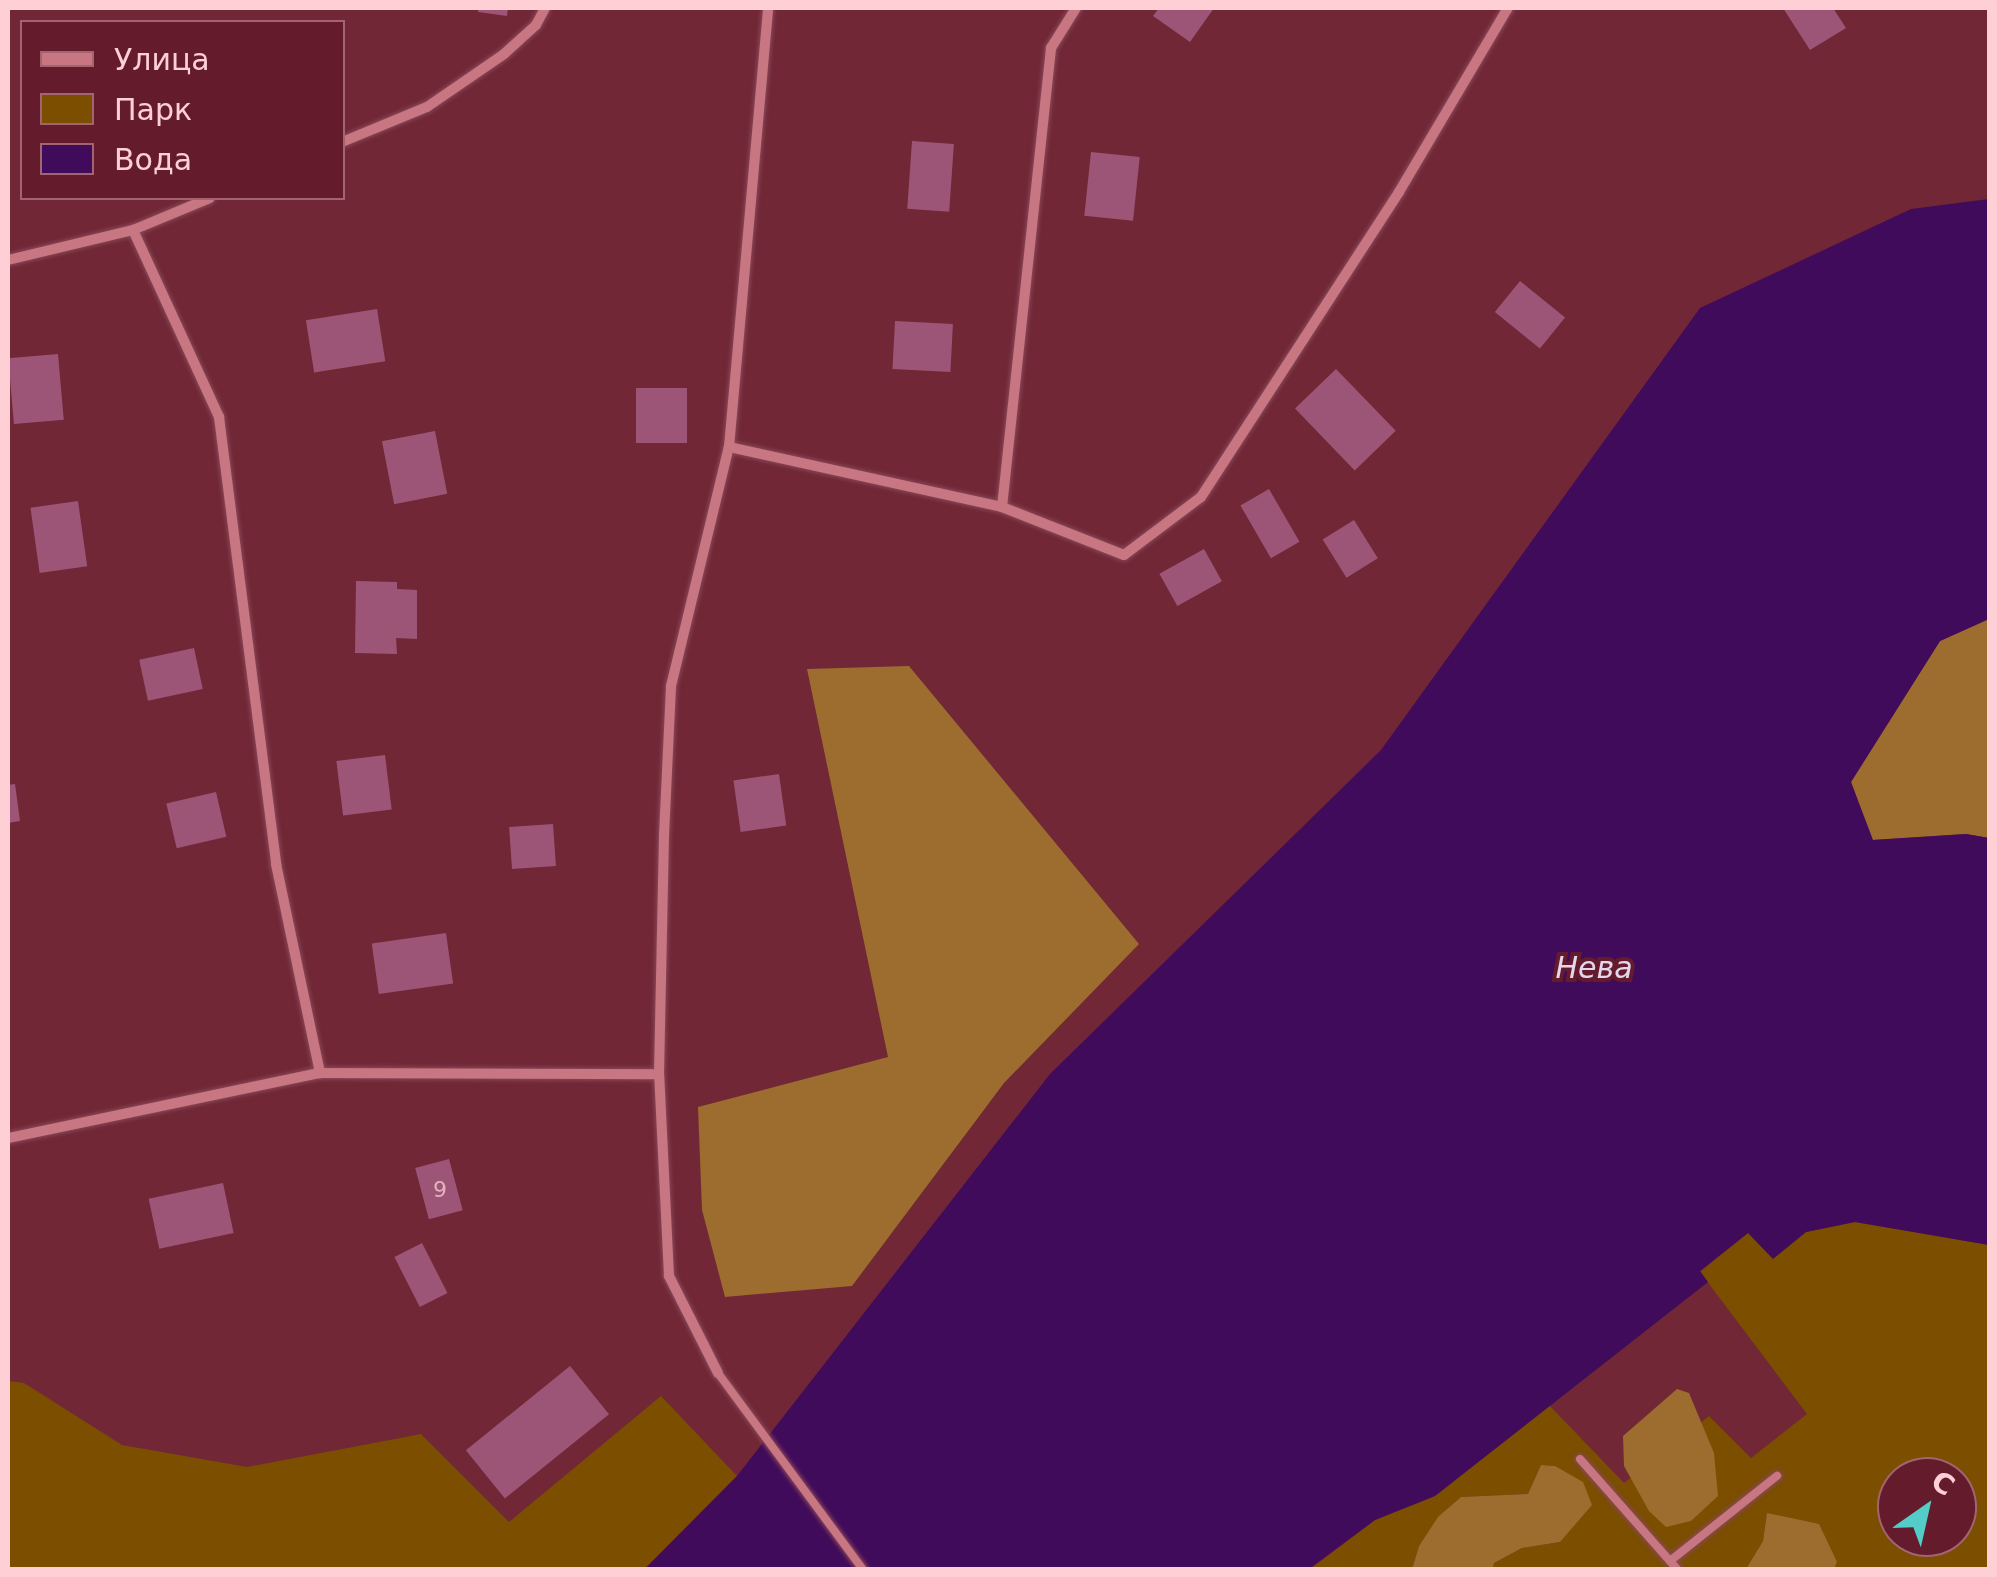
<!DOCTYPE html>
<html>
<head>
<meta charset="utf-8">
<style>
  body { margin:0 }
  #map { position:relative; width:1997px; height:1577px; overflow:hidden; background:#712736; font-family:"DejaVu Sans",sans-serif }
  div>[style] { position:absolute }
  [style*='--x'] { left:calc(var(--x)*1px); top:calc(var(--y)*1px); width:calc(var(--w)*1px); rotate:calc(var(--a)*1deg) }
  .green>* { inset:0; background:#7b4e00 }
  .forest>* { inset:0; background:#9c6d2e }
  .water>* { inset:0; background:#410b5b }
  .building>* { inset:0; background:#9d5577; transform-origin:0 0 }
  .roads { filter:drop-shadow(0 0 2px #894858) drop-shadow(0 0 2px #894858) }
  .service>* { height:8px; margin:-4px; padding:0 4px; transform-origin:4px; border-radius:4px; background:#c87681 }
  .minor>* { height:10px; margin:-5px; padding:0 5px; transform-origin:5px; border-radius:5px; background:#c87681 }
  span { translate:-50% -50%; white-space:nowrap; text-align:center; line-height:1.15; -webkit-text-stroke:8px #641c2c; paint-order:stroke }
  .number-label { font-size:22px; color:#e6b1be }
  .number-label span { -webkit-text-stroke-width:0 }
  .water-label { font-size:30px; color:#e5d6f0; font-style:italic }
  .frame { position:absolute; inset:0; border:10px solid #fed0d5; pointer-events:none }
  .legend { position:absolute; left:20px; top:20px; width:325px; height:180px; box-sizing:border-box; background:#641c2c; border:2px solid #a26470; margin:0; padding:12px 18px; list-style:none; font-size:30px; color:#fed0d5 }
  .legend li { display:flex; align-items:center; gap:20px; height:50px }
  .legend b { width:50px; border:2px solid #a26470 }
  .north { position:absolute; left:1877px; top:1457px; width:100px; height:100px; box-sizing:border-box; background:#641c2c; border:2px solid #a26470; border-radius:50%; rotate:34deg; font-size:28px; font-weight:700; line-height:40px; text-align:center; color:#fed0d5 }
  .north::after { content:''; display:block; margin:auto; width:35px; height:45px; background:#54cdc8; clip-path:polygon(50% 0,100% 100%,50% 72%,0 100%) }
</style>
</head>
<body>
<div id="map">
  <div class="green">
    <i style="clip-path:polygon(evenodd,1855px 1222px,1989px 1245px,1989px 1569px,1834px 1569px,1837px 1562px,1767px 1514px,1763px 1541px,1746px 1569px,1493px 1569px,1494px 1563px,1522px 1548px,1560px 1542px,1555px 1466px,1541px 1465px,1528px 1494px,1461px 1497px,1438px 1518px,1419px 1546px,1412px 1569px,1309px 1570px,1375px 1520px,1435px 1496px,1549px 1405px,1624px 1483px,1709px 1416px,1751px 1458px,1807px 1414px,1700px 1272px,1749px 1232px,1773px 1258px,1806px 1232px,1855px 1222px,1897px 1477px,1957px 1477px,1957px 1537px,1897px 1537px,1897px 1477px)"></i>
    <i style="clip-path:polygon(8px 1381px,24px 1383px,122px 1445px,247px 1467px,421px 1434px,509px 1522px,661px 1396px,737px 1476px,644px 1569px,8px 1570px)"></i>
  </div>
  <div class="forest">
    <i style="clip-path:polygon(1989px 619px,1989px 838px,1966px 834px,1872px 840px,1851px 782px,1940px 641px)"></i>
    <i style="clip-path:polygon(909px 666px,1139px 944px,1004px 1083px,852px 1286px,725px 1297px,702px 1210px,698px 1107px,888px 1057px,807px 669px)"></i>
    <i style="clip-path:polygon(1677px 1389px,1689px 1393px,1714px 1453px,1718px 1496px,1691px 1521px,1666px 1527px,1649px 1511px,1624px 1466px,1623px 1436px)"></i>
    <i style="clip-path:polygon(1541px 1465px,1555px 1466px,1583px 1482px,1592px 1505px,1560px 1542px,1522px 1548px,1494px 1563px,1493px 1569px,1412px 1569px,1419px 1546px,1438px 1517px,1461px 1497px,1528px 1494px)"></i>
    <i style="clip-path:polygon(1767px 1513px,1819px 1524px,1837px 1562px,1834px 1569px,1746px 1569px,1763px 1541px)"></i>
  </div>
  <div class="water">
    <i style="clip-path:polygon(1989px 199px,1989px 619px,1940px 641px,1851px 782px,1873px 840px,1966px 834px,1989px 838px,1989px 1245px,1855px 1222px,1806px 1232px,1773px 1259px,1748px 1233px,1700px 1271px,1708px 1282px,1435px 1496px,1375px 1520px,1309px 1569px,644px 1570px,737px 1476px,1050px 1074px,1381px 750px,1700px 308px,1911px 209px)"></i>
  </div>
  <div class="building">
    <i style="clip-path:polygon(479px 8px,508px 8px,507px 16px,478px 12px)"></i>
    <i style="clip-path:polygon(1159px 8px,1214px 8px,1190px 42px,1153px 16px)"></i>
    <i style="clip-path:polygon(1783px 8px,1833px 8px,1846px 28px,1810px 50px)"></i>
    <i style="left:912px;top:141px;width:42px;height:68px;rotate:4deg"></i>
    <i style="left:1091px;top:152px;width:49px;height:64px;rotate:6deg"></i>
    <i style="left:1520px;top:281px;width:58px;height:40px;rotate:39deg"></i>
    <i style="left:377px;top:309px;width:53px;height:72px;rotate:81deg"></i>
    <i style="left:895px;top:321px;width:58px;height:48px;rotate:3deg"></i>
    <i style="left:58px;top:354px;width:66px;height:50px;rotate:85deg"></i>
    <i style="left:1336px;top:369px;width:86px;height:57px;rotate:46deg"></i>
    <i style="left:636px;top:388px;width:51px;height:55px"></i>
    <i style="left:435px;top:431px;width:64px;height:54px;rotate:79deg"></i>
    <i style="left:1269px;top:489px;width:61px;height:33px;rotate:60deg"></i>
    <i style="left:78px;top:501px;width:66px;height:48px;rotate:82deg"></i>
    <i style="left:1354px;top:520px;width:45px;height:37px;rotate:58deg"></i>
    <i style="left:1204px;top:549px;width:37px;height:51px;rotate:61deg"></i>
    <i style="clip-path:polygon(356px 581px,397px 582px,397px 589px,417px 590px,417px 639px,396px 638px,397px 654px,355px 653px)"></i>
    <i style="left:194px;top:648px;width:42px;height:56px;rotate:78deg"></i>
    <i style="left:385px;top:755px;width:55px;height:49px;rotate:83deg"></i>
    <i style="left:779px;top:774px;width:52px;height:46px;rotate:82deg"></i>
    <i style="clip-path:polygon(15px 784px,20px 821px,8px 823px,8px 785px)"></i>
    <i style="left:216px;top:792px;width:46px;height:51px;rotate:77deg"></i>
    <i style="left:553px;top:824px;width:42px;height:44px;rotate:86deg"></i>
    <i style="left:446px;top:933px;width:51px;height:75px;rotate:82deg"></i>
    <i style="left:449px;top:1159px;width:53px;height:35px;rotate:75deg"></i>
    <i style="left:223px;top:1183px;width:51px;height:76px;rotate:78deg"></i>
    <i style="left:422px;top:1243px;width:56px;height:31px;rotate:63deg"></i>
    <i style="left:570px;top:1366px;width:62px;height:134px;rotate:51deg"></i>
  </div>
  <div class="roads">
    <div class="service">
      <i style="--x:718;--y:1373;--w:245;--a:53.6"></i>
      <i style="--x:1580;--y:1459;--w:148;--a:48.6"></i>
      <i style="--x:1670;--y:1561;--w:137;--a:-38.5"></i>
    </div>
    <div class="minor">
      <i style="--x:342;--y:142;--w:92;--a:-22.4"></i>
      <i style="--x:427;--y:107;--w:93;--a:-34.5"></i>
      <i style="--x:504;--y:54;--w:43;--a:-42.2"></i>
      <i style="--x:536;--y:25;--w:19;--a:-62"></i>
      <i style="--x:133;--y:230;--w:206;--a:65.3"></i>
      <i style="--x:219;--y:417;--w:451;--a:82.7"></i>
      <i style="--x:276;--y:864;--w:214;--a:78.1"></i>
      <i style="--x:8;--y:260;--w:129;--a:-13.5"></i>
      <i style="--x:133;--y:230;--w:83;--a:-22.6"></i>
      <i style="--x:729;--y:447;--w:280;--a:12.4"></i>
      <i style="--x:1002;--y:507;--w:131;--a:21.5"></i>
      <i style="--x:1124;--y:555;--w:96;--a:-37"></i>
      <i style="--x:1201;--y:497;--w:364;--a:-57"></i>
      <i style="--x:1399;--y:192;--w:214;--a:-59.4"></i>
      <i style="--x:1002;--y:507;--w:462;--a:-83.9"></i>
      <i style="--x:1051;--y:48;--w:47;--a:-58"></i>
      <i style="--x:8;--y:1138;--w:319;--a:-11.8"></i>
      <i style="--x:320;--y:1073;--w:339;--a:0.2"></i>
      <i style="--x:718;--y:1373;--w:109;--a:-116.8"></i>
      <i style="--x:669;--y:1276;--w:202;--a:-92.8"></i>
      <i style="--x:659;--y:1074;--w:239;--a:-88.8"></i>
      <i style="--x:664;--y:835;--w:149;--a:-87.3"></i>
      <i style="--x:671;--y:686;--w:246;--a:-76.4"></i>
      <i style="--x:729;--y:447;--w:441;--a:-84.9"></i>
    </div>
  </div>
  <div class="number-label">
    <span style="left:440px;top:1190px">9</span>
  </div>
  <div class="water-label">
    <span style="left:1594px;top:968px">Нева</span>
  </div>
  <div class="frame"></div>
  <ul class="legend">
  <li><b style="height:12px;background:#c87681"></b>Улица</li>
  <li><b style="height:28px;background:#7b4e00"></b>Парк</li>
  <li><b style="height:28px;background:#410b5b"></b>Вода</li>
  </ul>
  <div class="north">С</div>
</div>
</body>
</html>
